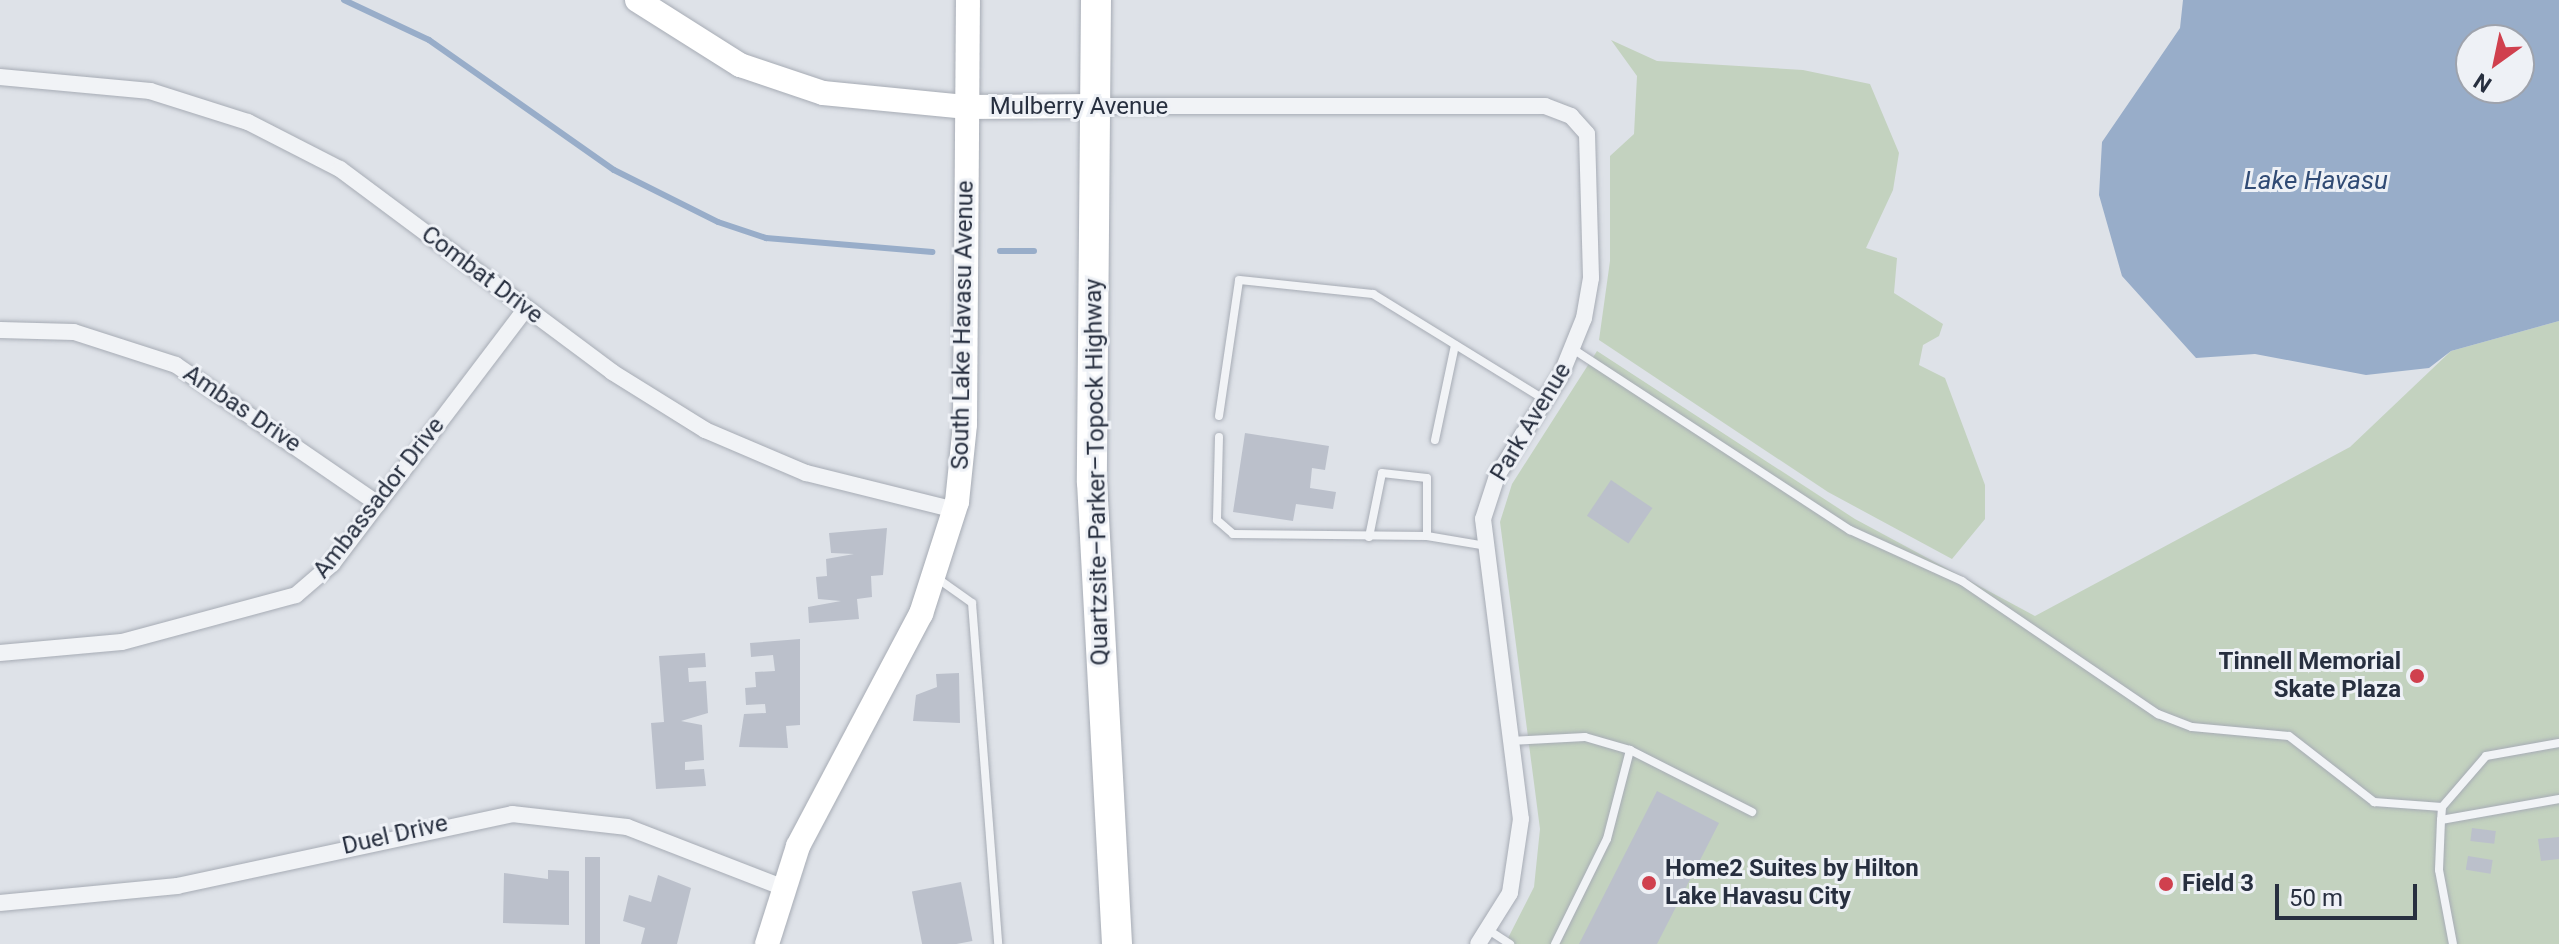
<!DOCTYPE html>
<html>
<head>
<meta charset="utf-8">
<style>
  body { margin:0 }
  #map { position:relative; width:2559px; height:944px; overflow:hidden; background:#dee2e8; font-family:Roboto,sans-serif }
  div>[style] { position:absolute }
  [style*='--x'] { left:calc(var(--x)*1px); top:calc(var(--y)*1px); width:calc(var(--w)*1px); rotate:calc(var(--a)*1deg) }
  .green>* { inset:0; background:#c3d2bf }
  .water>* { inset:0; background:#98adc9 }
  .stream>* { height:6px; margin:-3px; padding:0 3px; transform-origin:3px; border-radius:3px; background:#98adc9 }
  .building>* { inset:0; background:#bbc0cb; transform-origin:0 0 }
  .roads { filter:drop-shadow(0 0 2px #a7acb5) drop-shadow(0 0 2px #a7acb5) }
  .lane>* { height:8px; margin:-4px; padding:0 4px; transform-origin:4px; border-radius:4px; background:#f1f3f6 }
  .street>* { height:16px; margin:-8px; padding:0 8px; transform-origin:8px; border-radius:8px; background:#f1f3f6 }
  .secondary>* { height:24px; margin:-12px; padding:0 12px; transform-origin:12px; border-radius:12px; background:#fff }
  .highway>* { height:30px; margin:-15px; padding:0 15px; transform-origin:15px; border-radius:15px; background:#fff }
  .dots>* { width:22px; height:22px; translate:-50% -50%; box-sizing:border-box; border:4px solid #eef1f6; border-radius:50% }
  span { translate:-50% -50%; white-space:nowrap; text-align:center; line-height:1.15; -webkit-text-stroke:6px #eef1f6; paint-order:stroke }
  .street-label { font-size:24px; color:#272f3f }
  .poi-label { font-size:24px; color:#272f3f; font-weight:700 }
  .right { translate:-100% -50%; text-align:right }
  .left { translate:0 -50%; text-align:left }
  .water-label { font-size:26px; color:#314b74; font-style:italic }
  .north { position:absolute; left:2455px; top:24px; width:80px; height:80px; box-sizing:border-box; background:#eef1f6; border:2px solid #9ea3ad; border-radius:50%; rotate:213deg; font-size:22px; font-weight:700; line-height:32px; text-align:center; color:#272f3f }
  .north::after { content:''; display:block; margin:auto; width:28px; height:36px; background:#d0404e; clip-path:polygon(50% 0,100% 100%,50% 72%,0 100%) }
  .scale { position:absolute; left:2275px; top:884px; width:142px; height:36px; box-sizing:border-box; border:4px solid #272f3f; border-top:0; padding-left:10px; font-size:24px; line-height:28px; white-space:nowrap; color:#272f3f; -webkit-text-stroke:6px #eef1f6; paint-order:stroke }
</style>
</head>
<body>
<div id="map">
  <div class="green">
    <i style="clip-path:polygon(1611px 40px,1657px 61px,1803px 70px,1870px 84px,1899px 153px,1893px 190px,1866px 248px,1897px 258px,1894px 293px,1943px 324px,1939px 336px,1923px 345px,1919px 365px,1945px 378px,1985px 485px,1985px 519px,1952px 559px,1828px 492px,1599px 340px,1610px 261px,1610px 156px,1634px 134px,1636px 95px,1637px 76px)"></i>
    <i style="clip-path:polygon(2559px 321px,2559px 944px,1505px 944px,1534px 887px,1540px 829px,1500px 522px,1512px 484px,1597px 351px,1855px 519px,2035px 616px,2350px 447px,2451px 351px)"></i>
  </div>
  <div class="water">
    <i style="clip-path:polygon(evenodd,2183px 0,2559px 0,2559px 321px,2451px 351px,2429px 368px,2366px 375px,2255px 354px,2196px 358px,2122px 276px,2099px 195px,2102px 142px,2180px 28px,2183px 0,2471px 40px,2519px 40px,2519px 88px,2471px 88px,2471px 40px)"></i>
  </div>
  <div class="stream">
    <i style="--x:344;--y:0;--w:94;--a:25.2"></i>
    <i style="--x:429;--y:40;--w:226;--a:35.1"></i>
    <i style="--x:614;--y:170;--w:116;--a:26.6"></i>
    <i style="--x:718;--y:222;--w:51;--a:18.4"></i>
    <i style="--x:766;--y:238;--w:167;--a:4.8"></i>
    <i style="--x:1000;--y:251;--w:34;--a:0"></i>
  </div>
  <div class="building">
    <i style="clip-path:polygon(1245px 433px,1329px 446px,1325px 470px,1312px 468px,1310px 488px,1336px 492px,1333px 509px,1296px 504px,1293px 521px,1233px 512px)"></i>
    <i style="left:1611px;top:480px;width:50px;height:43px;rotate:34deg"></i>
    <i style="clip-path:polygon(887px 528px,883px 575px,871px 576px,872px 597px,857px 599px,859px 619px,809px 623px,808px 607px,841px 601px,818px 599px,816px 577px,827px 576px,826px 559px,854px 554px,831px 553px,829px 533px)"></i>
    <i style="clip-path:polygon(800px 639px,800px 725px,786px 726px,788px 748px,739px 747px,744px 714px,766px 713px,765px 704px,746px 705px,745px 688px,756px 687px,755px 672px,775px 671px,773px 655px,751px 657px,750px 643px)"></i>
    <i style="clip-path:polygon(705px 653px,706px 667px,688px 668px,689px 682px,706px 681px,708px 713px,681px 721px,702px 725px,704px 760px,685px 762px,685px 770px,704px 769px,706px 786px,656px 789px,651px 723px,664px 722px,659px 656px)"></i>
    <i style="clip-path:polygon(959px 673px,960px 723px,913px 721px,916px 695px,937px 687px,936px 674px)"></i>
    <i style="clip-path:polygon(1657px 791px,1719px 823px,1657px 944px,1579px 944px)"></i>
    <i style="left:2472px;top:828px;width:24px;height:13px;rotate:7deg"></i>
    <i style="clip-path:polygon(2559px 837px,2559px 859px,2541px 861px,2538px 839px)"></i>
    <i style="left:2468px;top:856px;width:25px;height:14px;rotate:9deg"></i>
    <i style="left:585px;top:857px;width:15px;height:87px"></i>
    <i style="clip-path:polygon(548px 870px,569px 871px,569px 925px,503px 923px,504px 873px,548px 879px)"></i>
    <i style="clip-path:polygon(658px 875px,691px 888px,677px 944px,641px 944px,645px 928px,623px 921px,629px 895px,651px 902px)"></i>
    <i style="left:961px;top:882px;width:60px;height:50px;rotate:79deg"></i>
  </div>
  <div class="roads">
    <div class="lane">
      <i style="--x:1573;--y:349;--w:331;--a:33.2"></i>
      <i style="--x:1850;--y:530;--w:123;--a:24.5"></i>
      <i style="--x:1962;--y:581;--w:237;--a:34.2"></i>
      <i style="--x:2158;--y:714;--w:36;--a:21"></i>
      <i style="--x:2192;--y:727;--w:97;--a:5.3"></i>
      <i style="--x:2289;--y:736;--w:108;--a:37.8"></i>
      <i style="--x:2374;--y:802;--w:68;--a:4.2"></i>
      <i style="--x:2442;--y:807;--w:67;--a:-49.2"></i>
      <i style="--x:2486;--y:756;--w:74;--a:-10.1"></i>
      <i style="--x:1219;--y:416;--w:137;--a:-81.6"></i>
      <i style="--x:1239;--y:280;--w:135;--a:6"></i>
      <i style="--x:1373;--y:294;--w:202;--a:31.6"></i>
      <i style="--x:1219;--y:437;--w:83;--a:91.4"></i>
      <i style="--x:1217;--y:520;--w:21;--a:41"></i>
      <i style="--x:1233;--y:534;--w:194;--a:0.6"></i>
      <i style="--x:1427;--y:536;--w:55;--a:9.5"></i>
      <i style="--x:1435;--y:440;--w:97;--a:-78.1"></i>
      <i style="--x:1369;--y:537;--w:65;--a:-78.5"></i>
      <i style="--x:1382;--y:473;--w:45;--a:6.3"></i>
      <i style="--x:1427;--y:478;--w:58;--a:90"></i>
      <i style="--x:937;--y:578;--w:43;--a:35.5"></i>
      <i style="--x:972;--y:603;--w:342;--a:85.6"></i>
      <i style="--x:1510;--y:741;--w:75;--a:-3.1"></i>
      <i style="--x:1585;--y:737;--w:47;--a:16.1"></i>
      <i style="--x:2442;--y:807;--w:13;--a:94"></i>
      <i style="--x:2441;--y:820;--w:120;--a:-10.1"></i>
      <i style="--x:2441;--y:820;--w:50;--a:92.3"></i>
      <i style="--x:2439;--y:870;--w:75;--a:79.3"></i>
      <i style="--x:1490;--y:931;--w:24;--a:33"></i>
      <i style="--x:1555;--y:944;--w:117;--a:-63.7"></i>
      <i style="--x:1607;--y:839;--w:92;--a:-75.5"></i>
      <i style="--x:1630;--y:750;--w:137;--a:26.9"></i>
    </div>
    <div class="street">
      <i style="--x:0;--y:77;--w:151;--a:5.3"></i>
      <i style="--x:150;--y:91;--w:103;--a:17.6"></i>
      <i style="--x:248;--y:122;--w:103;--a:27.1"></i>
      <i style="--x:340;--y:169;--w:339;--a:36.7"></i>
      <i style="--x:612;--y:372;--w:110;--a:31.9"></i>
      <i style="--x:705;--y:430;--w:110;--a:23.1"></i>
      <i style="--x:806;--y:473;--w:154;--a:13.9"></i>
      <i style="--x:1096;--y:106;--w:449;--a:0"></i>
      <i style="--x:1545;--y:106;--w:28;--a:21"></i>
      <i style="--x:1571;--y:116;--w:24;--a:48"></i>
      <i style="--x:1587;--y:134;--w:144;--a:88.4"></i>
      <i style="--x:1591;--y:278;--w:41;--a:99.9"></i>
      <i style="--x:1584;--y:318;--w:61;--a:112"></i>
      <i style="--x:1561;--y:375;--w:120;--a:122.4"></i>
      <i style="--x:1497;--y:476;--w:45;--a:108"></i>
      <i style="--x:1483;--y:519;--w:302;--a:82.8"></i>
      <i style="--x:1521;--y:819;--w:75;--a:98.5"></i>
      <i style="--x:1510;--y:893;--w:60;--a:122.1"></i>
      <i style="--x:0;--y:330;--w:74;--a:1.5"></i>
      <i style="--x:74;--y:332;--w:107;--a:17.9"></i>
      <i style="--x:176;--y:365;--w:245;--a:34.5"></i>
      <i style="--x:0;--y:653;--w:122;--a:-5.2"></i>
      <i style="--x:122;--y:642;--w:180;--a:-15.1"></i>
      <i style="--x:296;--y:595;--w:48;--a:-40.7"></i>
      <i style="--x:332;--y:564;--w:321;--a:-52.8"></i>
      <i style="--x:0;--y:903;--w:178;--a:-5.5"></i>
      <i style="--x:177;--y:886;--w:343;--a:-12.1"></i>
      <i style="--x:512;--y:814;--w:116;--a:6.4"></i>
      <i style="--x:627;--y:827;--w:166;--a:21.2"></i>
    </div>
    <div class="secondary">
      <i style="--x:637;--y:0;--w:122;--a:32.3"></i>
      <i style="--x:740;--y:65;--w:88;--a:18.6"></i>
      <i style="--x:823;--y:93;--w:145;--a:5.6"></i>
      <i style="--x:967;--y:107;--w:129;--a:-0.4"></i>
      <i style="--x:767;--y:944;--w:103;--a:-72.4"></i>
      <i style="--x:798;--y:846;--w:263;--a:-62.1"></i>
      <i style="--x:921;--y:614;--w:118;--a:-72.2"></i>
      <i style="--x:957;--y:502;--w:78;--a:-84.1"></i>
      <i style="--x:965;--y:424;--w:424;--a:-89.6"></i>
    </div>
    <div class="highway">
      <i style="--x:1096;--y:0;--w:482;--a:90.5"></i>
      <i style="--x:1092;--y:482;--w:463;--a:86.9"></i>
    </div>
  </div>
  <div class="dots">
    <i style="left:2417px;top:676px;background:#d0404e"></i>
    <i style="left:1649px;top:883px;background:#d0404e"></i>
    <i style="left:2166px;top:884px;background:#d0404e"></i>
  </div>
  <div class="street-label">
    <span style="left:1079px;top:107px">Mulberry Avenue</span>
    <span style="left:482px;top:275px;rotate:37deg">Combat Drive</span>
    <span style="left:963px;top:325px;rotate:-89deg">South Lake Havasu Avenue</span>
    <span style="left:242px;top:409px;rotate:34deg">Ambas Drive</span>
    <span style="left:1531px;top:422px;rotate:-59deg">Park Avenue</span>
    <span style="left:1097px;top:472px;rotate:-91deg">Quartzsite–Parker–Topock Highway</span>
    <span style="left:379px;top:498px;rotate:-52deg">Ambassador Drive</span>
    <span style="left:395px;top:835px;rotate:-13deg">Duel Drive</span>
  </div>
  <div class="poi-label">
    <span class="right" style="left:2401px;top:676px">Tinnell Memorial<br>Skate Plaza</span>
    <span class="left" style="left:1665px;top:883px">Home2 Suites by Hilton<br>Lake Havasu City</span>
    <span class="left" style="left:2182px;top:884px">Field 3</span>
  </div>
  <div class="water-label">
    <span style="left:2316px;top:181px">Lake Havasu</span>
  </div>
  <div class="north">N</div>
  <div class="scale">50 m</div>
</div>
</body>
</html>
